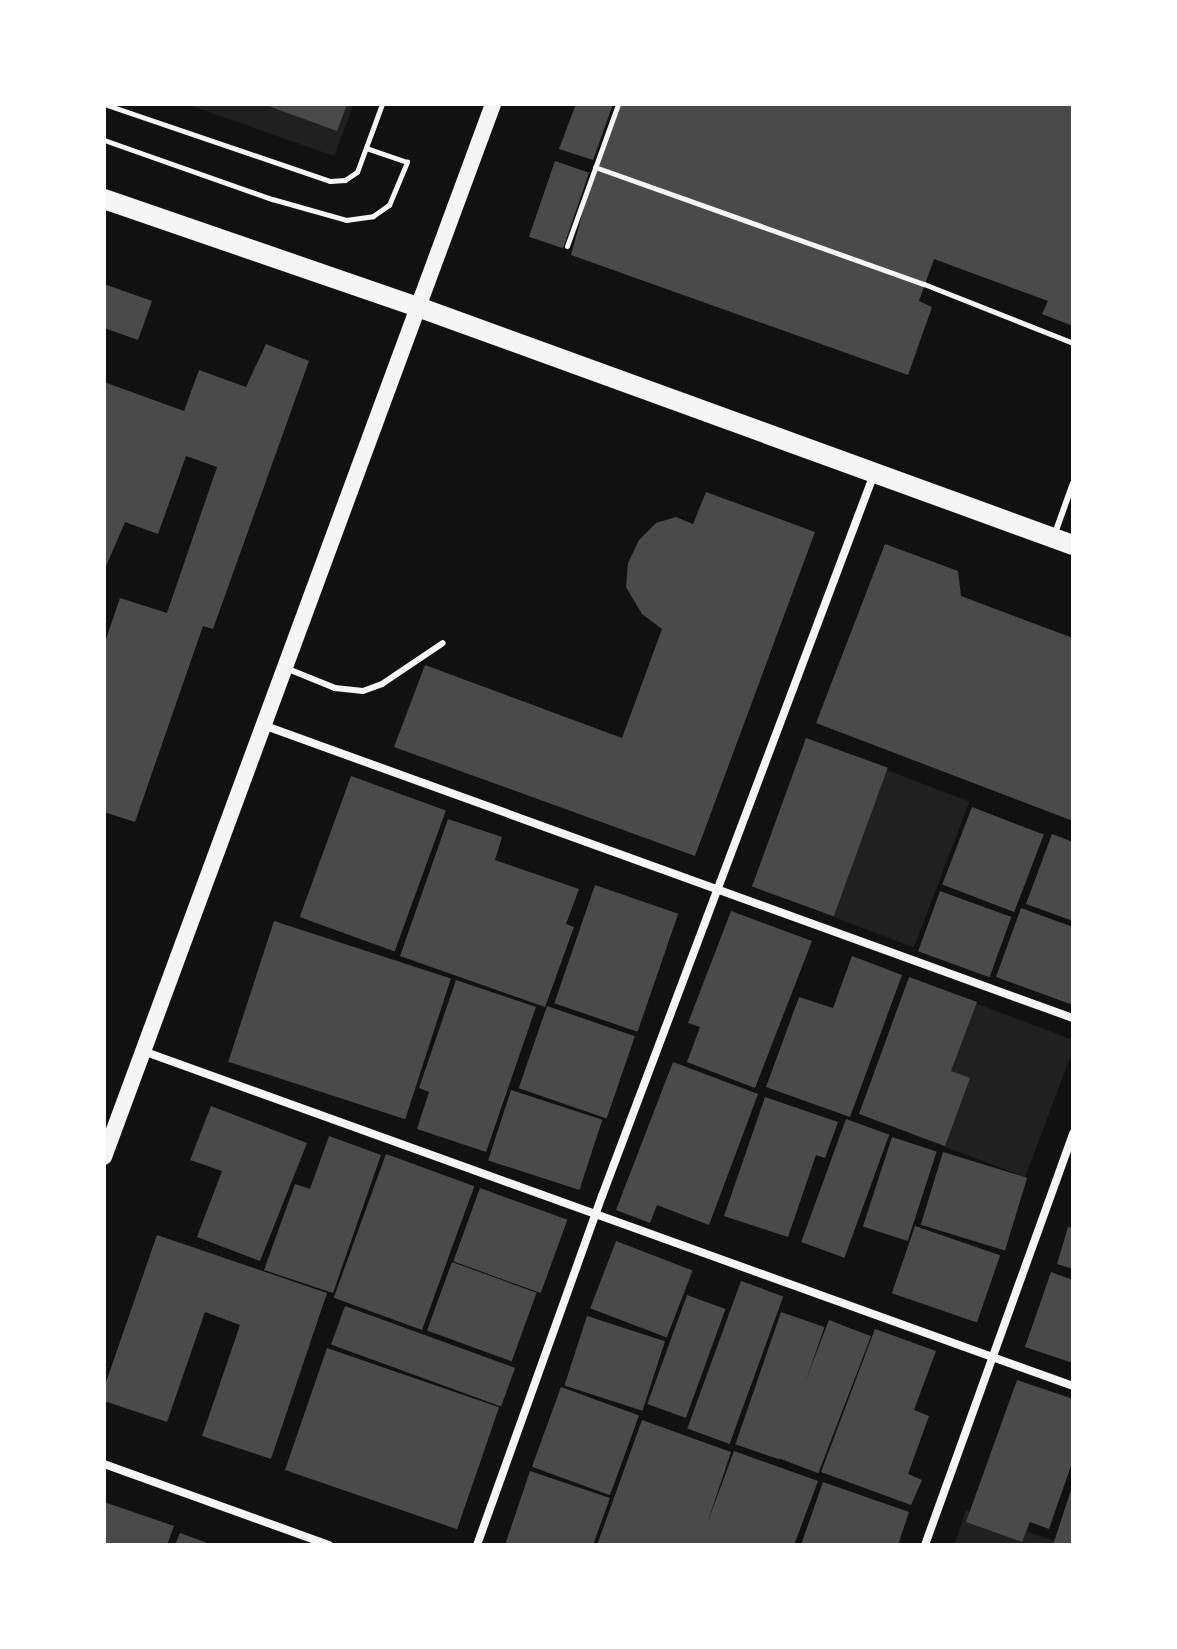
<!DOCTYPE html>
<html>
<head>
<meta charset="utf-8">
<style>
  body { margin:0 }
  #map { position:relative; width:1177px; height:1649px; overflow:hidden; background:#111; font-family:"Noto Sans",sans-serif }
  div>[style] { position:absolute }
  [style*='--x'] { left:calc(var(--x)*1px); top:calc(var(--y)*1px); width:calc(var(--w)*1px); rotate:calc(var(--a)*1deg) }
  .green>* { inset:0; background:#202020; transform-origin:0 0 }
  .building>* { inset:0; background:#4a4a4a; transform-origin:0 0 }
  .path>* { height:5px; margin:-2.5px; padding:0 2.5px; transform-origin:2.5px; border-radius:2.5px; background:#f5f5f5 }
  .service>* { height:6px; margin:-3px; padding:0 3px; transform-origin:3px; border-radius:3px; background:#f5f5f5 }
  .minor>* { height:8px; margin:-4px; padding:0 4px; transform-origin:4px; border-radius:4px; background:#f5f5f5 }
  .secondary>* { height:16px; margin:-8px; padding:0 8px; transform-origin:8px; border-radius:8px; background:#f5f5f5 }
  .primary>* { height:20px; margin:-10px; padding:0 10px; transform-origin:10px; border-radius:10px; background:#f5f5f5 }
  span { translate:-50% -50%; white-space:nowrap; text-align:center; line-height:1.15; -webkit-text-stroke:8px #fff; paint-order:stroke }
  .frame { position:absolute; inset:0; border:106px solid #fff; pointer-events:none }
</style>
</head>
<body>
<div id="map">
  <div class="green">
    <i style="clip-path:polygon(186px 104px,354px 104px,334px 156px)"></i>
    <i style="left:879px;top:767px;width:97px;height:156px;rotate:21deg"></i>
    <i style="clip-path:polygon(964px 999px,1073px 1040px,1073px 1050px,1025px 1177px,911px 1134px)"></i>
    <i style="clip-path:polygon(966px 1510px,1066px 1545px,954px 1545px)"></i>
  </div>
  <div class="building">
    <i style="clip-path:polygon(263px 104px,347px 104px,337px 131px)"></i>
    <i style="clip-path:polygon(576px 104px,613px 104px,593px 160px,559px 149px)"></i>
    <i style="clip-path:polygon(619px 104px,1073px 104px,1073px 326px,1042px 314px,1048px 301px,934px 259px,919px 301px,932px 307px,908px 375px,571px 255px,595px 167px)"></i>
    <i style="left:555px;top:161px;width:36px;height:80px;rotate:19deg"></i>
    <i style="clip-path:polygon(104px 284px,152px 301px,138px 340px,104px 328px)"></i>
    <i style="clip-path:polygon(266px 344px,309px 361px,213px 629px,203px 626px,135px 822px,104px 812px,104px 645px,120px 598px,167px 613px,217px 467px,186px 456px,158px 534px,125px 522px,104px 571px,104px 382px,184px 411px,199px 370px,246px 387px)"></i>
    <i style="clip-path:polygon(706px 492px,815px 532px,695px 856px,394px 747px,425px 665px,622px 738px,662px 629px,642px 614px,626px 587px,628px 563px,639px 540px,656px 523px,676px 517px,693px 524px)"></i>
    <i style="clip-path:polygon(885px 544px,958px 571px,961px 596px,1073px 638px,1073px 821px,816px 723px)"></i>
    <i style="left:806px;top:738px;width:87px;height:158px;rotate:20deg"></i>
    <i style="left:351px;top:776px;width:101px;height:150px;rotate:20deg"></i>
    <i style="left:972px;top:807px;width:77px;height:83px;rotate:21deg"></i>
    <i style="clip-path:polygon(448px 819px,502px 837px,495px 860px,579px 889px,566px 924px,574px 927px,545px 1007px,400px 956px)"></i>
    <i style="clip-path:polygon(1052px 834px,1073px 842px,1073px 921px,1026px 904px)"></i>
    <i style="left:595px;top:885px;width:88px;height:125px;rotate:19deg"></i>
    <i style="left:940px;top:891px;width:76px;height:64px;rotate:20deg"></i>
    <i style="clip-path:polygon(1021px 908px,1073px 927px,1073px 1005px,996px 977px)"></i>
    <i style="clip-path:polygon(731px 911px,812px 941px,755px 1088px,687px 1062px,700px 1027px,688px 1023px)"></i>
    <i style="left:274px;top:921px;width:186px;height:148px;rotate:18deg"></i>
    <i style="clip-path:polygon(852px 956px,902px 975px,850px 1117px,766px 1087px,799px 997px,833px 1008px)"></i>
    <i style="clip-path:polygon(909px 977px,977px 1002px,951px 1071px,970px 1078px,945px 1146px,859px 1114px)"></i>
    <i style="clip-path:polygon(456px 980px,536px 1007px,486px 1152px,417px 1129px,429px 1092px,419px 1088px)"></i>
    <i style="left:547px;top:1006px;width:93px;height:87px;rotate:19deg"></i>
    <i style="clip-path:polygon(673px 1062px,758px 1094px,709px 1225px,657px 1205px,650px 1223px,616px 1210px)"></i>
    <i style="left:511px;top:1090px;width:96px;height:74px;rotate:18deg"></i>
    <i style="clip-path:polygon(765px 1097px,838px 1122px,825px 1158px,816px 1155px,788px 1237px,724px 1216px)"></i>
    <i style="clip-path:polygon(211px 1106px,307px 1143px,260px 1261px,197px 1237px,222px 1171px,190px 1160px)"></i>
    <i style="left:846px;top:1119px;width:46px;height:131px;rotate:20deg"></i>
    <i style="clip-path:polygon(329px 1136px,381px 1155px,333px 1293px,264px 1270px,295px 1184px,310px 1189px)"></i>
    <i style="left:892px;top:1137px;width:47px;height:94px;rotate:18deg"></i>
    <i style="left:943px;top:1152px;width:88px;height:76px;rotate:17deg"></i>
    <i style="left:386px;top:1154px;width:94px;height:153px;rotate:20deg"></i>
    <i style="left:480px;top:1188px;width:93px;height:78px;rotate:20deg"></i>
    <i style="left:915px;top:1226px;width:90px;height:71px;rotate:19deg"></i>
    <i style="clip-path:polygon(1068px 1227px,1073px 1228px,1073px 1269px,1057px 1264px)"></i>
    <i style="clip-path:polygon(157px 1235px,327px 1293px,271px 1459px,202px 1436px,240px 1325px,205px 1312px,167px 1422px,104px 1401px,104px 1388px)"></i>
    <i style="left:616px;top:1241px;width:82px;height:72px;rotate:21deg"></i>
    <i style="left:452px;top:1262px;width:90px;height:73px;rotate:20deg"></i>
    <i style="clip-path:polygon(1051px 1272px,1073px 1280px,1073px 1363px,1025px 1347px)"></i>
    <i style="left:741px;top:1281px;width:45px;height:157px;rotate:20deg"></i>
    <i style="left:687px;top:1295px;width:41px;height:116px;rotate:20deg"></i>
    <i style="left:345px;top:1306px;width:181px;height:41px;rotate:20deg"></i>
    <i style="left:781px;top:1312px;width:46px;height:140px;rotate:19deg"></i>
    <i style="left:587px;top:1316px;width:82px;height:73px;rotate:18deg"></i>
    <i style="left:829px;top:1320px;width:45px;height:147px;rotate:21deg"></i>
    <i style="clip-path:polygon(875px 1329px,936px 1351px,914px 1410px,929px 1416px,908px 1474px,922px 1480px,911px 1505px,821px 1472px)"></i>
    <i style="left:327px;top:1348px;width:182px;height:129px;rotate:19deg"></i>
    <i style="clip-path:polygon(1017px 1380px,1073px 1399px,1073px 1460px,1049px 1529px,1030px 1522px,1022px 1542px,966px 1522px)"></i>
    <i style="left:561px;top:1387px;width:83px;height:85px;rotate:20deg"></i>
    <i style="clip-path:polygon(642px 1420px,731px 1452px,707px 1524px,734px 1451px,818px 1481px,794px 1545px,597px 1545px)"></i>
    <i style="clip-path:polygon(530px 1471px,610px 1498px,593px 1545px,505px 1545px)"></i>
    <i style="clip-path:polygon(823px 1482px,909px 1512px,898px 1545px,801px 1545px)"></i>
    <i style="clip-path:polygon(1072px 1487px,1073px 1545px,1053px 1545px)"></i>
    <i style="clip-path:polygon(104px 1502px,174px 1526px,167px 1545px,104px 1545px)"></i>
    <i style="clip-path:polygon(180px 1533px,213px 1545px,175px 1545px)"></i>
  </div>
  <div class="path">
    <i style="--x:104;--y:104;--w:239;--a:18.8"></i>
    <i style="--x:330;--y:181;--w:15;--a:-4"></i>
    <i style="--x:345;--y:180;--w:14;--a:-34"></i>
    <i style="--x:357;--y:172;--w:72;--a:-69.8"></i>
    <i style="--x:104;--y:140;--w:178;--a:19.4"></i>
    <i style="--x:272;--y:199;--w:77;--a:15.8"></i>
    <i style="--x:346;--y:220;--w:27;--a:-8"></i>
    <i style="--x:373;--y:216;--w:19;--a:-35"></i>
    <i style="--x:389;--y:205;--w:47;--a:-67.3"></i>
    <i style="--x:407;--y:162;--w:43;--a:-161.1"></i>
    <i style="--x:595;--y:167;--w:349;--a:19.6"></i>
    <i style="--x:924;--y:284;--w:160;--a:21.6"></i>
    <i style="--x:567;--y:246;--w:151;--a:-70.2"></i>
  </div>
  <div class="service">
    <i style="--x:1054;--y:536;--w:56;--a:-70.3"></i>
    <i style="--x:288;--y:669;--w:51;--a:22"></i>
    <i style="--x:335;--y:688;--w:28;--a:6"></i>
    <i style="--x:363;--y:691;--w:20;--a:-20"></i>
    <i style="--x:382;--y:684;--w:73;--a:-33.9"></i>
  </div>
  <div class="minor">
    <i style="--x:263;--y:725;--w:861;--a:19.89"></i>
    <i style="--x:143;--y:1051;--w:988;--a:19.81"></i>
    <i style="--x:104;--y:1464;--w:239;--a:19.8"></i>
    <i style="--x:477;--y:1545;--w:371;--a:-70.3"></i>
    <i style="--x:602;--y:1196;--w:772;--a:-69.36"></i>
    <i style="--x:925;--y:1545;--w:438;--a:-70.2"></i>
  </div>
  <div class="secondary">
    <i style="--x:104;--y:1157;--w:1123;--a:-69.72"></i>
  </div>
  <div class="primary">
    <i style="--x:104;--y:199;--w:332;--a:19"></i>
    <i style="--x:418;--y:307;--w:697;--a:19.97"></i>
  </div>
  <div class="frame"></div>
</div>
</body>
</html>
